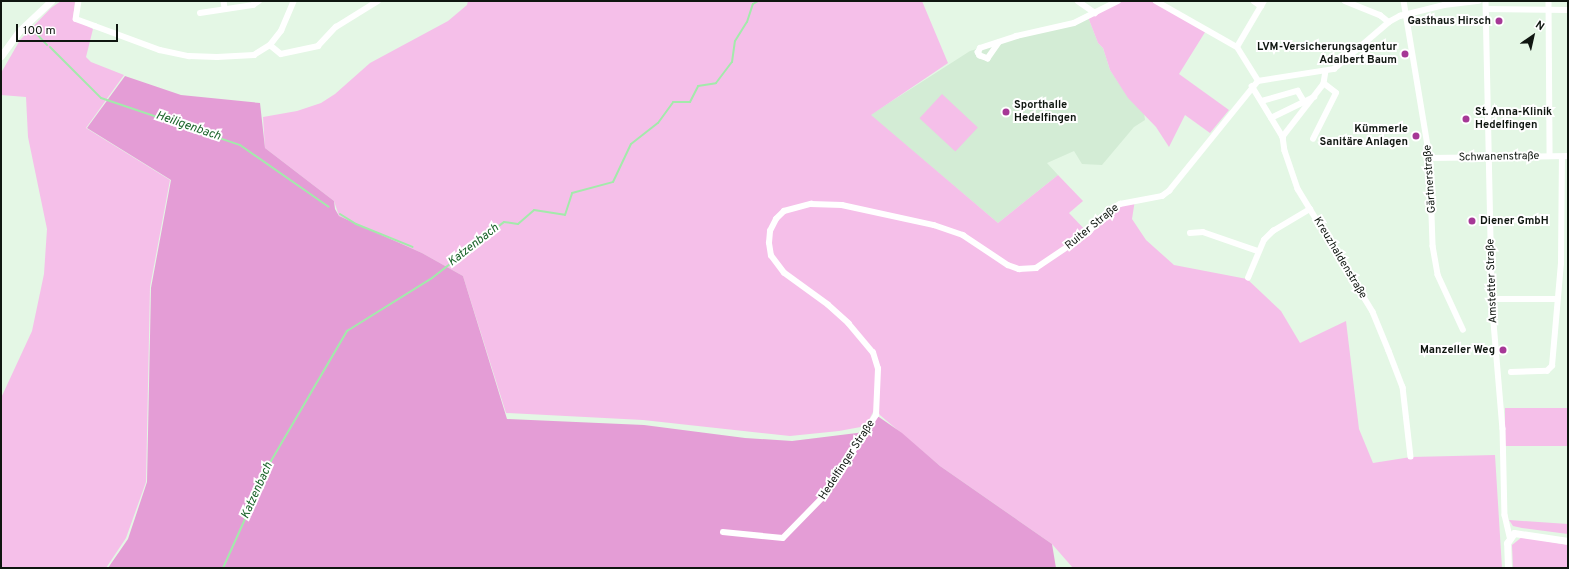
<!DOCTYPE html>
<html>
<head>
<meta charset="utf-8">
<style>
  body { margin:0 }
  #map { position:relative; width:1569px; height:569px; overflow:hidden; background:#e4f7e5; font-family:Overpass,sans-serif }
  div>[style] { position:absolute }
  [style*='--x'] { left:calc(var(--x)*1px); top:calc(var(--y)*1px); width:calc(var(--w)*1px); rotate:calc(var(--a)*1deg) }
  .built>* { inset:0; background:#d3ecd5 }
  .green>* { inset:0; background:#f5bfe9; transform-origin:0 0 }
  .forest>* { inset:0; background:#e49dd6 }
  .stream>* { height:2px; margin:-1px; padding:0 1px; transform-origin:1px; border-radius:1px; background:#a3eaab }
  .minor>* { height:5.5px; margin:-2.75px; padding:0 2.75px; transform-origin:2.75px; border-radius:2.75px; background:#fff }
  .tertiary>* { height:7px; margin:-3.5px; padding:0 3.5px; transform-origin:3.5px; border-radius:3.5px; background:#fff }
  .dots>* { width:11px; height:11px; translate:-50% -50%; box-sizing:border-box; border:2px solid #fff; border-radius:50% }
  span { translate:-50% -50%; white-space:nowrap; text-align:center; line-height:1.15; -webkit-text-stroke:4px #fff; paint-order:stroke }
  .poi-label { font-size:11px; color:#0f1610; font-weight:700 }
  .right { translate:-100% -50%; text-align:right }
  .left { translate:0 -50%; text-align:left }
  .street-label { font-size:11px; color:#0f1610 }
  .water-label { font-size:12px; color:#1b642b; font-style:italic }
  .frame { position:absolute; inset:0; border:2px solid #0f1610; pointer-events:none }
  .north { position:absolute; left:1513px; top:16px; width:40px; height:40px; -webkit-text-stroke:3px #fff; paint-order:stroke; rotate:34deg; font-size:11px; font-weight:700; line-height:16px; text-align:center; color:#0f1610 }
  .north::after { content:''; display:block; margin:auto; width:14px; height:18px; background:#0f1610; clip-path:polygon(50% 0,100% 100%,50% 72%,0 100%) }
  .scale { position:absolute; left:16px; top:24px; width:102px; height:18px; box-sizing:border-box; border:2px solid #0f1610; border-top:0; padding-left:5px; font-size:12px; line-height:14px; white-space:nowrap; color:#0f1610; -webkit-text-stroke:3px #fff; paint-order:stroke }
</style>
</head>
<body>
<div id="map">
  <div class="built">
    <i style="clip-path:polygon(1088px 17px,1098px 43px,1103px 48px,1110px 70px,1129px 98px,1144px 112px,1145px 120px,1134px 127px,1102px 165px,1082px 164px,1074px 151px,1047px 163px,1058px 175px,998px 223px,870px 115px,970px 51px)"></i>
  </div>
  <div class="green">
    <i style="clip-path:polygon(61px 1px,75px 1px,73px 19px,93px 29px,86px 57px,91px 62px,124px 75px,86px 128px,170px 180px,150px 287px,146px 482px,126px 538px,106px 568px,1px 568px,1px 398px,32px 331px,44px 274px,47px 229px,28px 137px,26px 97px,1px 95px,1px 73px,20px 40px,51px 8px)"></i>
    <i style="clip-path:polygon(468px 1px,922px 1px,948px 63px,871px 115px,998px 223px,1058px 175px,1083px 201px,1069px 213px,1088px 233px,1108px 211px,1135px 200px,1132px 219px,1146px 240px,1174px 265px,1247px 279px,1281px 311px,1300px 343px,1346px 321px,1359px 429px,1373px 463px,1411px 457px,1495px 455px,1502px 568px,1073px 568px,1052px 544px,940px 466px,874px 410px,866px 426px,839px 431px,790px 436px,643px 420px,506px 413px,463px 276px,422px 253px,339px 216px,334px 201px,265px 148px,263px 117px,297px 111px,321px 103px,335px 94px,370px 63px,448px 21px,467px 5px)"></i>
    <i style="clip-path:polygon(1118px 1px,1156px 1px,1207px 29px,1179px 74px,1229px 110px,1210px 133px,1185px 115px,1169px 147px,1156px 127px,1128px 98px,1110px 70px,1103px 48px,1098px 43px,1088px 17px)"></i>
    <i style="left:942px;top:94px;width:49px;height:33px;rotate:43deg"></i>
    <i style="left:1568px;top:408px;width:38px;height:63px;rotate:90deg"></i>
    <i style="clip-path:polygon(1509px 520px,1568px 524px,1568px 534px,1522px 528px,1513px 526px)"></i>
    <i style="clip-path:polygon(1522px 537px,1568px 545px,1568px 568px,1513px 568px,1512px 545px)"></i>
  </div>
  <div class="forest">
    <i style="clip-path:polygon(125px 76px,181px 95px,260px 103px,265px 148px,334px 201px,335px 209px,339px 216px,422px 253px,463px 276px,507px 419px,644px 425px,745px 438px,792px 441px,865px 432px,876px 415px,902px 433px,940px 466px,1052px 544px,1056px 568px,108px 568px,128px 539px,147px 482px,151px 288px,171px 180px,87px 128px)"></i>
  </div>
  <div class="stream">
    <i style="--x:34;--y:31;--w:19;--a:47"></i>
    <i style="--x:50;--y:47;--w:72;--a:45"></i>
    <i style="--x:101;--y:98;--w:147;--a:18.7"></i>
    <i style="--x:240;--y:145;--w:108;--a:34.9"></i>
    <i style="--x:340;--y:214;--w:19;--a:32"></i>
    <i style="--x:356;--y:224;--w:61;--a:22"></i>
    <i style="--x:223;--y:568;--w:117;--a:-65.8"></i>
    <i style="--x:271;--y:461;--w:151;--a:-59.7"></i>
    <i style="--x:347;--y:331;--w:100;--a:-31.9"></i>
    <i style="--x:432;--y:278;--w:91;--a:-37.9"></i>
    <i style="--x:504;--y:222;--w:14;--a:8"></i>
    <i style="--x:518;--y:224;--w:21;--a:-41"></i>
    <i style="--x:534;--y:210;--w:31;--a:9"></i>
    <i style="--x:565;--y:215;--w:23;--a:-72"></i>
    <i style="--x:572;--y:193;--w:42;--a:-15"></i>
    <i style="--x:613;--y:182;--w:42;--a:-64.7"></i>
    <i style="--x:631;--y:144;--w:34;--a:-38"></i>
    <i style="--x:658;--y:123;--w:26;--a:-54"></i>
    <i style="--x:673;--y:102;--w:17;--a:0"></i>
    <i style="--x:690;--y:102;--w:18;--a:-63"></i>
    <i style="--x:698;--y:86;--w:18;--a:-9"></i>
    <i style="--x:716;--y:83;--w:26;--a:-53"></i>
    <i style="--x:732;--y:62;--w:21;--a:-82"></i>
    <i style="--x:735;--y:41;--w:22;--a:-58"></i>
    <i style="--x:747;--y:22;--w:19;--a:-72"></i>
    <i style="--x:753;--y:4;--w:6;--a:-31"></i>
  </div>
  <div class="minor">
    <i style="--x:79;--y:1;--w:18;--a:99"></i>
    <i style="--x:76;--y:19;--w:20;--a:20"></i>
    <i style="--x:95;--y:26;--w:69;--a:20.3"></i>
    <i style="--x:160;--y:50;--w:30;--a:12"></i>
    <i style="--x:189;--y:56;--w:28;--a:2"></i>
    <i style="--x:217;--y:57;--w:37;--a:-3"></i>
    <i style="--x:254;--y:55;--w:19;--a:-32"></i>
    <i style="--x:270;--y:45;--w:18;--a:-52"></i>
    <i style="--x:281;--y:31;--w:33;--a:-67"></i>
    <i style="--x:224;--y:1;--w:7;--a:82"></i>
    <i style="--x:1078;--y:1;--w:21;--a:35"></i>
    <i style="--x:1156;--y:1;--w:93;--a:29.6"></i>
    <i style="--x:1254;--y:1;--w:9;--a:36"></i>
    <i style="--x:1345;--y:1;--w:38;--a:22"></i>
    <i style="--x:1380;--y:15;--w:11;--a:38"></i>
    <i style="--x:1404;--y:1;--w:159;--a:80.6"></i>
    <i style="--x:1430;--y:158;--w:88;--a:88"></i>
    <i style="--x:1433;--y:246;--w:29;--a:80"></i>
    <i style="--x:1438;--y:275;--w:60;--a:65.2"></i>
    <i style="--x:1486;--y:1;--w:298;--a:88.8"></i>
    <i style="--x:1492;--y:299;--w:130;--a:85.2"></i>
    <i style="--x:1503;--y:429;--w:86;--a:88.7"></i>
    <i style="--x:1505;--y:515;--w:22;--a:77"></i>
    <i style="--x:1549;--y:1;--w:155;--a:89.6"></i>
    <i style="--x:1486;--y:9;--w:82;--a:0.7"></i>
    <i style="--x:200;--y:13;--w:54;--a:-8.6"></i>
    <i style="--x:253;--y:5;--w:7;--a:-34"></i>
    <i style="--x:999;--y:43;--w:19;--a:125"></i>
    <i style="--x:988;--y:59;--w:9;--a:-159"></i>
    <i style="--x:980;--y:56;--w:4;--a:-124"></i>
    <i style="--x:978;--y:53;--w:5;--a:-68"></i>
    <i style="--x:980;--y:48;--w:38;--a:-18"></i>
    <i style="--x:1016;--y:36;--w:59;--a:-12.6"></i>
    <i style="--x:1074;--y:23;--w:49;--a:-26.6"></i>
    <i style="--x:270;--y:45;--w:14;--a:39"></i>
    <i style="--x:281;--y:54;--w:38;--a:-12"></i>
    <i style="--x:318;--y:46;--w:26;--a:-47"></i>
    <i style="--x:336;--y:27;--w:49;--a:-31.8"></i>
    <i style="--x:1326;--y:71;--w:13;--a:99"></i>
    <i style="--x:1324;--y:84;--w:67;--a:127.7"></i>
    <i style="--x:1283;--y:137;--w:14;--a:82"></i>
    <i style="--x:1285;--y:151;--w:40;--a:71.1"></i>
    <i style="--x:1298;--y:189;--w:144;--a:58.6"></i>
    <i style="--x:1373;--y:312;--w:42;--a:67.7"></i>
    <i style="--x:1389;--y:351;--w:39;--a:69"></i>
    <i style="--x:1403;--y:387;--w:70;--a:83.5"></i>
    <i style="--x:1258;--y:81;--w:40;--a:-122"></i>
    <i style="--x:1237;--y:47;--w:53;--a:-59.6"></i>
    <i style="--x:1252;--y:86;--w:60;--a:58.7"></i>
    <i style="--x:1262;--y:101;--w:37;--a:-16"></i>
    <i style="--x:1298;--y:91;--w:12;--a:59"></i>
    <i style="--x:1271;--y:118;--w:48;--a:-26"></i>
    <i style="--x:1313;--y:139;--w:51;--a:-63.4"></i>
    <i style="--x:1336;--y:93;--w:15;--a:-143"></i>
    <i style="--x:1430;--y:158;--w:138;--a:-0.8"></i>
    <i style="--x:1190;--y:233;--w:13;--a:-4"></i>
    <i style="--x:1203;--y:232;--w:58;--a:19.1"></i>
    <i style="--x:1248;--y:278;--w:41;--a:-67.2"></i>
    <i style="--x:1264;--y:240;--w:13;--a:-45"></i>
    <i style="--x:1273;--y:231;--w:43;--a:-30.7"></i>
    <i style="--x:1492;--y:299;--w:64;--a:0"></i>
    <i style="--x:1511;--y:372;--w:36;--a:-2"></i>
    <i style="--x:1547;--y:371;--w:7;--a:-45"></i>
    <i style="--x:1552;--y:366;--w:102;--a:-85"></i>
    <i style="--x:1561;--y:264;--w:107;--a:-89.5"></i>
    <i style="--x:723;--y:532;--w:60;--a:5.7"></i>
    <i style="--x:783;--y:538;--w:60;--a:-45.7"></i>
    <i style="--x:825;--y:495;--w:95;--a:-57.5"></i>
    <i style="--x:876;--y:415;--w:46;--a:-87.5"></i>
    <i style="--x:878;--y:369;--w:17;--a:-107"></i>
    <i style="--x:873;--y:353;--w:38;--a:-130"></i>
    <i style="--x:849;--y:324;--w:28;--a:-138"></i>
    <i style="--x:828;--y:305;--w:54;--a:-144"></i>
    <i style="--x:784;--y:273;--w:21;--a:-127"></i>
    <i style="--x:771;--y:256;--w:13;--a:-99"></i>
    <i style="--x:769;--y:243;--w:12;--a:-85"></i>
    <i style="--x:770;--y:231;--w:13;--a:-63"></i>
    <i style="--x:776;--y:219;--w:11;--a:-45"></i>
    <i style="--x:784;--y:211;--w:28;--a:-15"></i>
    <i style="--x:811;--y:204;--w:31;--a:2"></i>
    <i style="--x:842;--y:205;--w:94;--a:12.3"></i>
    <i style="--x:934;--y:225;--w:31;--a:19"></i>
    <i style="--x:963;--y:235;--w:54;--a:33.7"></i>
    <i style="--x:1008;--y:265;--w:12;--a:20"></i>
    <i style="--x:1019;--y:269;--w:17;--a:-3"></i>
    <i style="--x:1036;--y:268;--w:63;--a:-33.9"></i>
    <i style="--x:1088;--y:233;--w:30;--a:-48"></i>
    <i style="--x:1108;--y:211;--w:14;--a:-30"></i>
    <i style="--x:1120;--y:204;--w:43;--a:-10.8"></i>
    <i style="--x:1162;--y:196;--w:9;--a:-36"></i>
    <i style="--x:1169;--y:191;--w:141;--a:-51"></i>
    <i style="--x:1258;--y:81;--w:77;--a:-9"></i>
    <i style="--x:1334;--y:69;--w:72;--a:-40.5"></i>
    <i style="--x:1389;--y:22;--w:13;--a:-29"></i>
    <i style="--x:1400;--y:16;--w:45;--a:-14"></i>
    <i style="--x:1444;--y:5;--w:35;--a:-7"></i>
  </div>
  <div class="tertiary">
    <i style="--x:1;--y:56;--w:31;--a:-54"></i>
    <i style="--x:19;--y:31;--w:44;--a:-43.2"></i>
    <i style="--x:1508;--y:568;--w:25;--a:-92"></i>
    <i style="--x:1507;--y:543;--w:12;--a:-55"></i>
    <i style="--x:1514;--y:533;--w:55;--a:8.4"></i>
  </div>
  <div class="dots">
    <i style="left:1499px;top:21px;background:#a63896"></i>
    <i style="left:1405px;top:54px;background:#a63896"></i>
    <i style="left:1006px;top:112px;background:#a63896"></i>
    <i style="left:1466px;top:119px;background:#a63896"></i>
    <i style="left:1416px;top:136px;background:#a63896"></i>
    <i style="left:1472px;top:221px;background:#a63896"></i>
    <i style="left:1503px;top:350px;background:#a63896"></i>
  </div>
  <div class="poi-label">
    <span class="right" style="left:1491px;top:21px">Gasthaus Hirsch</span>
    <span class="right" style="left:1397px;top:54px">LVM-Versicherungsagentur<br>Adalbert Baum</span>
    <span class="left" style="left:1014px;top:112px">Sporthalle<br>Hedelfingen</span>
    <span class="left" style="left:1475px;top:119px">St. Anna-Klinik<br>Hedelfingen</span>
    <span class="right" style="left:1408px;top:136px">Kümmerle<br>Sanitäre Anlagen</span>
    <span class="left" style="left:1480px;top:221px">Diener GmbH</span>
    <span class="right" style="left:1495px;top:350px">Manzeller Weg</span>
  </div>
  <div class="street-label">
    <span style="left:1499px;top:157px;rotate:-1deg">Schwanenstraße</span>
    <span style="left:1430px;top:179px;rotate:-94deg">Gärtnerstraße</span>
    <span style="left:1092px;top:227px;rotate:-39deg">Ruiter Straße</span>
    <span style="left:1340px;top:258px;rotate:59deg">Kreuzhaldenstraße</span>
    <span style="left:1492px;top:281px;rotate:-92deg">Amstetter Straße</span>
    <span style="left:847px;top:460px;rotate:-57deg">Hedelfinger Straße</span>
  </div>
  <div class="water-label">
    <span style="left:188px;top:127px;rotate:19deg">Heiligenbach</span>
    <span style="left:474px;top:246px;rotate:-38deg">Katzenbach</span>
    <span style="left:258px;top:491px;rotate:-66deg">Katzenbach</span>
  </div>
  <div class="frame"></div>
  <div class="north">N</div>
  <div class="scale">100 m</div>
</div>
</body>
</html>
